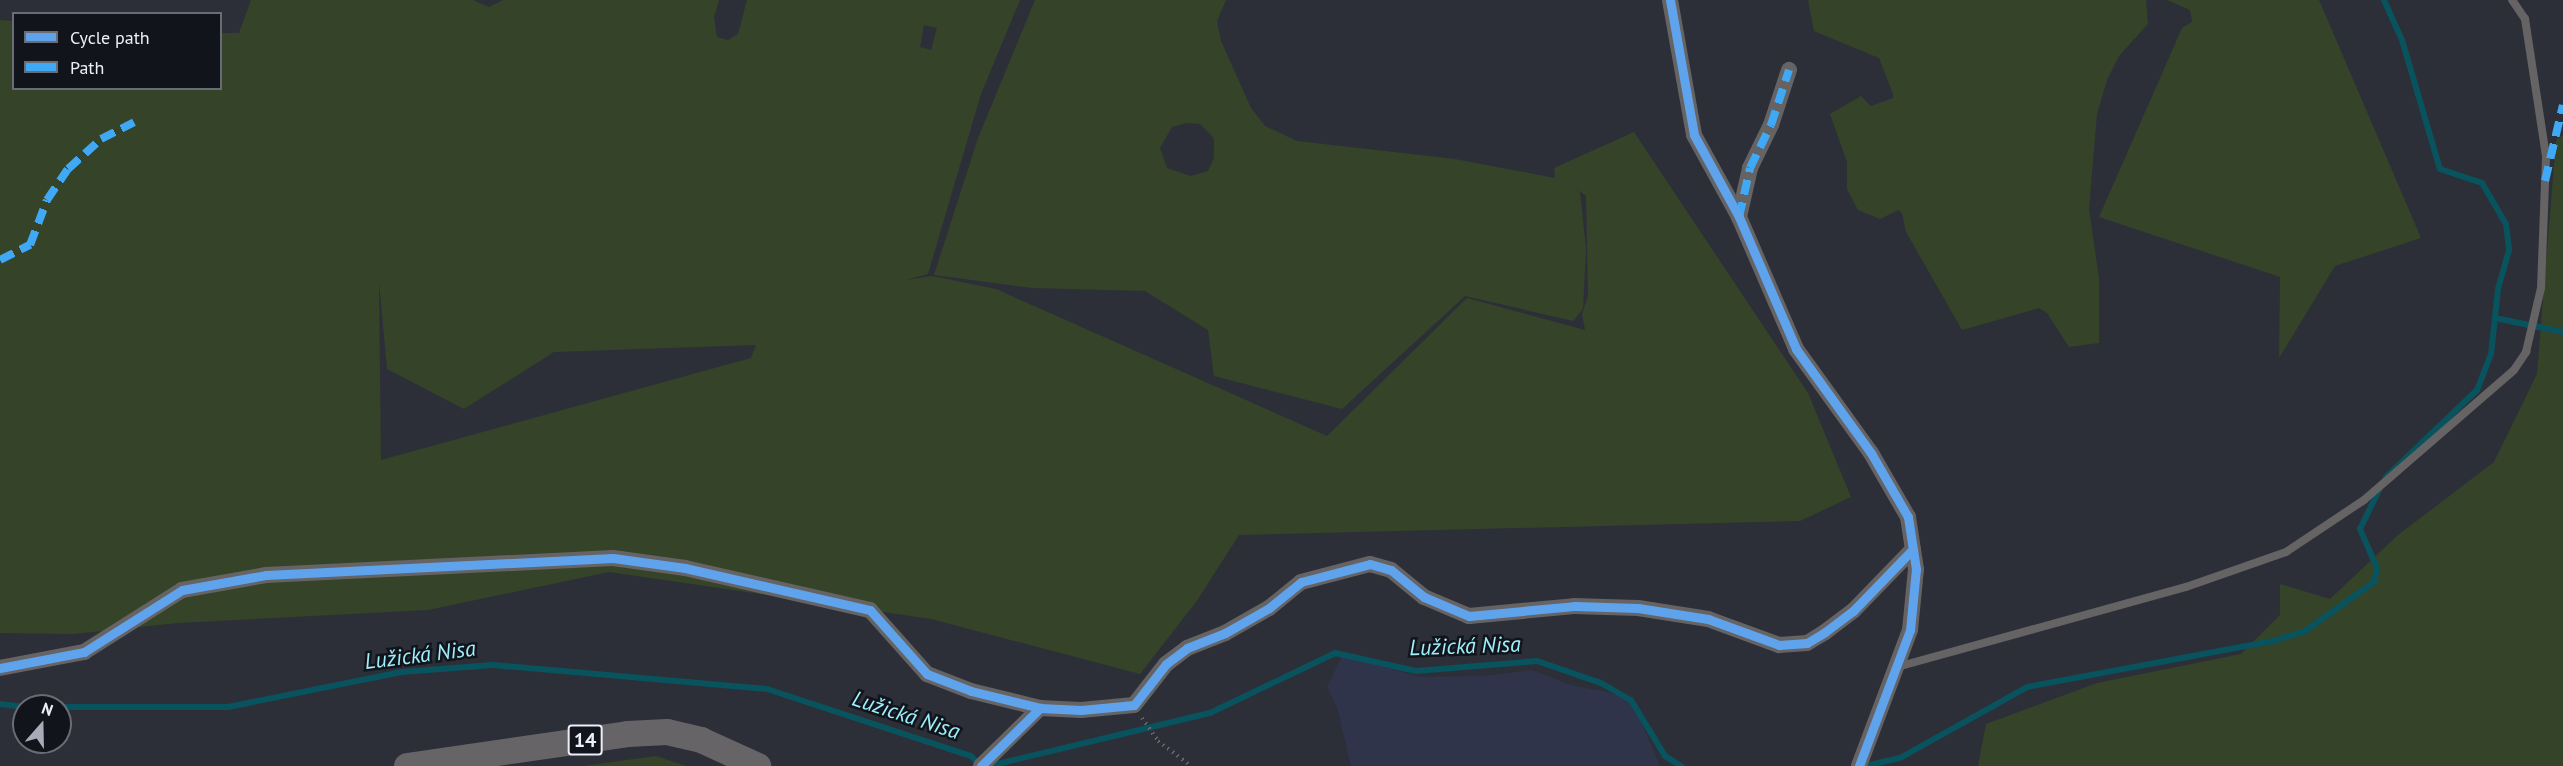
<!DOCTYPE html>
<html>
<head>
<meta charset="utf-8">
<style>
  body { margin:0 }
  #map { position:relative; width:2563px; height:766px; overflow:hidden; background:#2c2f38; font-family:"PT Sans",sans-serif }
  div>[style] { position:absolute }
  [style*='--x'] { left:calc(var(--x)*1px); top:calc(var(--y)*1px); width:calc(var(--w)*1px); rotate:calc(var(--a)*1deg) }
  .built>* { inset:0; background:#2f344a }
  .green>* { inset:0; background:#354329 }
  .stream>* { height:6px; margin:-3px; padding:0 3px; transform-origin:3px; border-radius:3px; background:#08535d }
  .path>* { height:4px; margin-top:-2px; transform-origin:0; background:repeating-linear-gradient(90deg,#68666a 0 1.5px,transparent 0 6px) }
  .lane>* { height:8px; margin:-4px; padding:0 4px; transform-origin:4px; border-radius:4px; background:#656363 }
  .street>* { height:16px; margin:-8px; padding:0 8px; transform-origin:8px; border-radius:8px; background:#656363 }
  .primary>* { height:26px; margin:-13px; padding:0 13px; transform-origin:13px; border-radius:13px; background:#676467 }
  .quiet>* { height:8px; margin-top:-4px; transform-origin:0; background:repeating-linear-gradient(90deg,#3fa9f5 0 15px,transparent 0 23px) }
  .cycleway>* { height:9px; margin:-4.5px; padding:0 4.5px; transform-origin:4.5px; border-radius:4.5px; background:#60a3ed }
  span { translate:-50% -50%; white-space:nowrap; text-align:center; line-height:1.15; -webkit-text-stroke:5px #12141c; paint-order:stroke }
  .shield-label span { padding:2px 4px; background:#12141c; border:2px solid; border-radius:4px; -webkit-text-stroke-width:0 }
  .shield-label { font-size:20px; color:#eceffb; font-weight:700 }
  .water-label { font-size:22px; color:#9ef0fc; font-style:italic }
  .legend { position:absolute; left:12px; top:12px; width:210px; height:78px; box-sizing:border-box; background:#12141c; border:2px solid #696c75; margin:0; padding:8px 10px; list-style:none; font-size:18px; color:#eceffb }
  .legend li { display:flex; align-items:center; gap:12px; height:30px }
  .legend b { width:30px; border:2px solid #696c75 }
  .north { position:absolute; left:12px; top:694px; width:60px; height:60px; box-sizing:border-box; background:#12141c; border:2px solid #696c75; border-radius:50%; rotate:20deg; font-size:16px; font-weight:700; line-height:24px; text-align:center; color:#eceffb }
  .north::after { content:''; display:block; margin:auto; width:21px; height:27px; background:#a9acb7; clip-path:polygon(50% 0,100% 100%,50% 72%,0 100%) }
</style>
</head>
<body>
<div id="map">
  <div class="built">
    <i style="clip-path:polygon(1342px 656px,1421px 677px,1484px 676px,1532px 670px,1570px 685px,1608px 692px,1632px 701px,1660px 766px,1351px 766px,1337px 707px,1327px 687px)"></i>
  </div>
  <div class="green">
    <i style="clip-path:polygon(evenodd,251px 0,473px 0,489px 7px,503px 0,719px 0,714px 17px,717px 37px,728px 40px,738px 34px,747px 0,1020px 0,981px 94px,928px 274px,906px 280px,932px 276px,996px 289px,1327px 436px,1467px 298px,1585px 330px,1582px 314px,1588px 296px,1586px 196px,1570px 184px,1580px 192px,1586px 248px,1583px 309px,1573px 321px,1465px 296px,1342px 409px,1214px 376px,1208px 330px,1145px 291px,1032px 288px,934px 275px,978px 138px,1035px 0,1226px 0,1217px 21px,1221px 41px,1251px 108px,1265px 126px,1297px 141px,1455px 159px,1555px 178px,1554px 168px,1634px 132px,1808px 393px,1851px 497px,1800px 521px,1239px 535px,1196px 602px,1140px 674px,931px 619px,609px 572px,428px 610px,178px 623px,73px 634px,0 633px,0 20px,13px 21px,14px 88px,220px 88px,221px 33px,239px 33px,251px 0,924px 25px,937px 28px,931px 50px,920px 47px,924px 25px,251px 0,1187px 123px,1200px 124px,1214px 138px,1214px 158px,1208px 171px,1191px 176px,1167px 168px,1160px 148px,1172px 127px,1187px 123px,251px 0,379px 282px,387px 369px,464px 409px,554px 352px,756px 345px,751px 358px,381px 460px,379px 282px)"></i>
    <i style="clip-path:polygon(1808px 0,2146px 0,2148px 24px,2119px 56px,2107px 80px,2097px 114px,2089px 209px,2099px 278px,2099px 343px,2069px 347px,2047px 313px,2039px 308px,1962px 330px,1906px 232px,1902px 213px,1898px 210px,1880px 219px,1858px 210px,1847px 189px,1847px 162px,1830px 114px,1861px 96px,1871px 106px,1893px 98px,1893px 94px,1879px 58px,1814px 31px)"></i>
    <i style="clip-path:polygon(2167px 0,2319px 0,2421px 238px,2335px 266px,2279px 358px,2280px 277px,2099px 217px,2182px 28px,2192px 22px,2190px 10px)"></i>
    <i style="clip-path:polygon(2563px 135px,2563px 766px,1978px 766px,1986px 724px,2097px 683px,2241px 654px,2280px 615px,2280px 584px,2330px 599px,2398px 535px,2494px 462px,2537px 374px,2556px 140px)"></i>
    <i style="clip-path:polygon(656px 756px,686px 766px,583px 766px)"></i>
  </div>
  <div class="stream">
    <i style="--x:2384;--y:0;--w:44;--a:65.8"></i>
    <i style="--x:2402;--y:40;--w:134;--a:73.6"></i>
    <i style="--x:2440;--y:169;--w:44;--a:18.4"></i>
    <i style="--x:2482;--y:183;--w:48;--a:59.7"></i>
    <i style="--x:2506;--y:224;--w:26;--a:83"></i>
    <i style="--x:2509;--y:250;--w:41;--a:105.8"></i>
    <i style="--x:2498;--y:289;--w:65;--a:96.1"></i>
    <i style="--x:2491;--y:354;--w:39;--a:111"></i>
    <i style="--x:2477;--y:390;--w:126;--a:136.3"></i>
    <i style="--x:2495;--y:318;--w:69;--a:11.6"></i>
    <i style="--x:0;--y:704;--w:24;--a:7"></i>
    <i style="--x:60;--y:707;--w:168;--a:0"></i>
    <i style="--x:228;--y:707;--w:177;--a:-11.4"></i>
    <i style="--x:402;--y:672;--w:91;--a:-4.4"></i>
    <i style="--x:493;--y:665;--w:275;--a:5"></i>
    <i style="--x:767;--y:689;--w:215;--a:18.2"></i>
    <i style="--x:971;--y:756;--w:11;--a:45"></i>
    <i style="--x:989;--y:766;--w:227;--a:-13.5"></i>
    <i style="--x:1210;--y:713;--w:139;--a:-25.6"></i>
    <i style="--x:1335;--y:653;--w:83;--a:12.5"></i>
    <i style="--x:1416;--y:671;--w:121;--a:-4.7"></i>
    <i style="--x:1537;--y:661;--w:68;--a:19"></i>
    <i style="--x:1601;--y:683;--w:34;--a:30"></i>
    <i style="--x:1631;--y:700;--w:66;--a:58.7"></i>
    <i style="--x:1665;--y:756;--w:19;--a:32"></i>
    <i style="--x:1865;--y:766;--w:36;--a:-13"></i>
    <i style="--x:1900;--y:758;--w:145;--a:-29.2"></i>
    <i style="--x:2027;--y:687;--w:250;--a:-10.6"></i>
    <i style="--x:2273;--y:641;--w:34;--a:-17"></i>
    <i style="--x:2305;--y:631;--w:85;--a:-35.4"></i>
    <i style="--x:2374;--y:582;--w:14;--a:-78"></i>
    <i style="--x:2377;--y:568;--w:43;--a:-113.6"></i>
    <i style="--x:2360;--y:529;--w:46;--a:-64"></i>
  </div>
  <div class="path">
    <i style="--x:1142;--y:718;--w:28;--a:55"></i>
    <i style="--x:1158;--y:741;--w:41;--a:37.1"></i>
  </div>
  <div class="lane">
    <i style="--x:1897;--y:667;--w:300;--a:-15.5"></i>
    <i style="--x:2186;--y:587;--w:106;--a:-19.3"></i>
    <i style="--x:2286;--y:552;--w:94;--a:-33.7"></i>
    <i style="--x:2364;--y:500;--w:198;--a:-40.9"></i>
    <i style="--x:2514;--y:370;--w:22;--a:-56"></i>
    <i style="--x:2526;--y:352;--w:66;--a:-76.8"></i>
    <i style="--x:2541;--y:288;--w:132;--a:-87.8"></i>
    <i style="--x:2546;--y:156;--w:139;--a:-98.7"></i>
    <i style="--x:2525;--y:19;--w:23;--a:-124"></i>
  </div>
  <div class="street">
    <i style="--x:1670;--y:0;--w:137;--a:79.9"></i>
    <i style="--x:1694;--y:135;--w:94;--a:61.2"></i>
    <i style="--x:1739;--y:217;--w:144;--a:66.6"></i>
    <i style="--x:1796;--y:349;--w:128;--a:54.2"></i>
    <i style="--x:1871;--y:453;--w:74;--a:60"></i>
    <i style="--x:1908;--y:517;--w:53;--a:81.3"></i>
    <i style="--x:1916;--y:569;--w:61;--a:95.6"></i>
    <i style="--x:1910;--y:630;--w:145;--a:110.6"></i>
    <i style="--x:1739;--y:217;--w:50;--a:-77.3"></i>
    <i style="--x:1750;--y:168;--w:48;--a:-64"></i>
    <i style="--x:1771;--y:125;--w:58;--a:-71.9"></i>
    <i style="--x:0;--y:668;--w:86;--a:-10.8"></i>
    <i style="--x:84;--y:652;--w:116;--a:-32.3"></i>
    <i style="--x:182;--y:590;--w:85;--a:-10.1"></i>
    <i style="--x:266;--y:575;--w:347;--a:-2.8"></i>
    <i style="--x:613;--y:558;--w:73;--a:7.9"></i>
    <i style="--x:685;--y:568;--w:190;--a:12.8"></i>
    <i style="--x:870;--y:610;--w:86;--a:48.3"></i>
    <i style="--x:927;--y:674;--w:47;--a:21.1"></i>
    <i style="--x:971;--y:691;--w:71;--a:13.8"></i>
    <i style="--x:1040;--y:708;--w:41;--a:2.8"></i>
    <i style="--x:1081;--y:710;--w:53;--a:-5.4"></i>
    <i style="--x:1134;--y:705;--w:52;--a:-52"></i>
    <i style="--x:1166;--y:664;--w:26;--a:-37"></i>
    <i style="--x:1187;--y:648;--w:41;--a:-21.5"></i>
    <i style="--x:1225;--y:633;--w:51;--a:-29.6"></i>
    <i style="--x:1269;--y:608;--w:41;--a:-39.1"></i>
    <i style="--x:1301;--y:582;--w:71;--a:-14.6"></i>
    <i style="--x:1370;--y:564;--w:22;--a:16"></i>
    <i style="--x:1391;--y:570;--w:43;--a:39.3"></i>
    <i style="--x:1424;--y:597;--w:49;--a:22.9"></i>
    <i style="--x:1469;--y:616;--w:105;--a:-5.4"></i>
    <i style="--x:1574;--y:606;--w:64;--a:1.8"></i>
    <i style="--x:1638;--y:608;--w:71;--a:8.9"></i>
    <i style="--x:1708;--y:619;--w:76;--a:20.1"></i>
    <i style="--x:1779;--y:645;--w:28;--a:-4"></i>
    <i style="--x:1807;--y:643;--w:21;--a:-31"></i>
    <i style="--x:1825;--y:632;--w:35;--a:-37"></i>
    <i style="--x:1853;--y:611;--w:86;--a:-45.9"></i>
    <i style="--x:981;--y:766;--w:83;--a:-44.5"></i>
  </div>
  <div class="primary">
    <i style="--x:407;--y:766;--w:223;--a:-8.2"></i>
    <i style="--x:628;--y:734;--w:39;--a:-3"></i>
    <i style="--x:667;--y:732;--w:35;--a:13"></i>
    <i style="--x:701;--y:740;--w:63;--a:24.5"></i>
  </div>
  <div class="quiet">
    <i style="--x:2545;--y:181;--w:78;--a:-76.7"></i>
    <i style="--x:1739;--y:217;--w:50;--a:-77.3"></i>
    <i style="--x:1750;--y:168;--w:48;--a:-64"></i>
    <i style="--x:1771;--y:125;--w:58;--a:-71.9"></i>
    <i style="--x:0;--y:260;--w:34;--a:-27"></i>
    <i style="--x:30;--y:245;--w:48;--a:-69.3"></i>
    <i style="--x:47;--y:200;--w:37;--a:-56"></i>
    <i style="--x:68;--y:169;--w:45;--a:-42.3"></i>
    <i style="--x:101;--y:139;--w:37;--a:-27"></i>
  </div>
  <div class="cycleway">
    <i style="--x:1670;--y:0;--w:137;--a:79.9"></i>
    <i style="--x:1694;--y:135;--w:94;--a:61.2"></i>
    <i style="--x:1739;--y:217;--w:144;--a:66.6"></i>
    <i style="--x:1796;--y:349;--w:128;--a:54.2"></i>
    <i style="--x:1871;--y:453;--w:74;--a:60"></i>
    <i style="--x:1908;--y:517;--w:53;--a:81.3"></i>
    <i style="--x:1916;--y:569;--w:61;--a:95.6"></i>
    <i style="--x:1910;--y:630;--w:145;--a:110.6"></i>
    <i style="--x:0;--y:668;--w:86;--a:-10.8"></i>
    <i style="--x:84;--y:652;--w:116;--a:-32.3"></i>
    <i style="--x:182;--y:590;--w:85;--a:-10.1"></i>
    <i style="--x:266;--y:575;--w:347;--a:-2.8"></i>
    <i style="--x:613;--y:558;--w:73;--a:7.9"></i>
    <i style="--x:685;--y:568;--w:190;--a:12.8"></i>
    <i style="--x:870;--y:610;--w:86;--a:48.3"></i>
    <i style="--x:927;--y:674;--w:47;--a:21.1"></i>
    <i style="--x:971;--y:691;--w:71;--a:13.8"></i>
    <i style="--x:1040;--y:708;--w:41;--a:2.8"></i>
    <i style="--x:1081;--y:710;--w:53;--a:-5.4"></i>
    <i style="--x:1134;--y:705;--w:52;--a:-52"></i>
    <i style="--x:1166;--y:664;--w:26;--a:-37"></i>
    <i style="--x:1187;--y:648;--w:41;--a:-21.5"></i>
    <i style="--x:1225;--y:633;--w:51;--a:-29.6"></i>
    <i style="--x:1269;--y:608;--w:41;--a:-39.1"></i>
    <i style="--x:1301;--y:582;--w:71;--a:-14.6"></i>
    <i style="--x:1370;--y:564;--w:22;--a:16"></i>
    <i style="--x:1391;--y:570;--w:43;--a:39.3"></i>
    <i style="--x:1424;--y:597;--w:49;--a:22.9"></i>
    <i style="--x:1469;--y:616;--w:105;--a:-5.4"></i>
    <i style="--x:1574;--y:606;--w:64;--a:1.8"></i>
    <i style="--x:1638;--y:608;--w:71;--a:8.9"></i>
    <i style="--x:1708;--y:619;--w:76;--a:20.1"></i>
    <i style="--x:1779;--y:645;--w:28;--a:-4"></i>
    <i style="--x:1807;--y:643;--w:21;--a:-31"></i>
    <i style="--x:1825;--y:632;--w:35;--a:-37"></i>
    <i style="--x:1853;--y:611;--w:86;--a:-45.9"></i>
    <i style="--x:981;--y:766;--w:83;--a:-44.5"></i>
  </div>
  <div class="shield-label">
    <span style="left:585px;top:740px">14</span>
  </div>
  <div class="water-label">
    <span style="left:1465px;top:646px;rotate:-2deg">Lužická Nisa</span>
    <span style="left:420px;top:655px;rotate:-7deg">Lužická Nisa</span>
    <span style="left:906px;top:715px;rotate:18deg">Lužická Nisa</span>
  </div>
  <ul class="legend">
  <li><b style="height:8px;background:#60a3ed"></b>Cycle path</li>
  <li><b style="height:8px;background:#3fa9f5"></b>Path</li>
  </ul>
  <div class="north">N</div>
</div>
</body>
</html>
